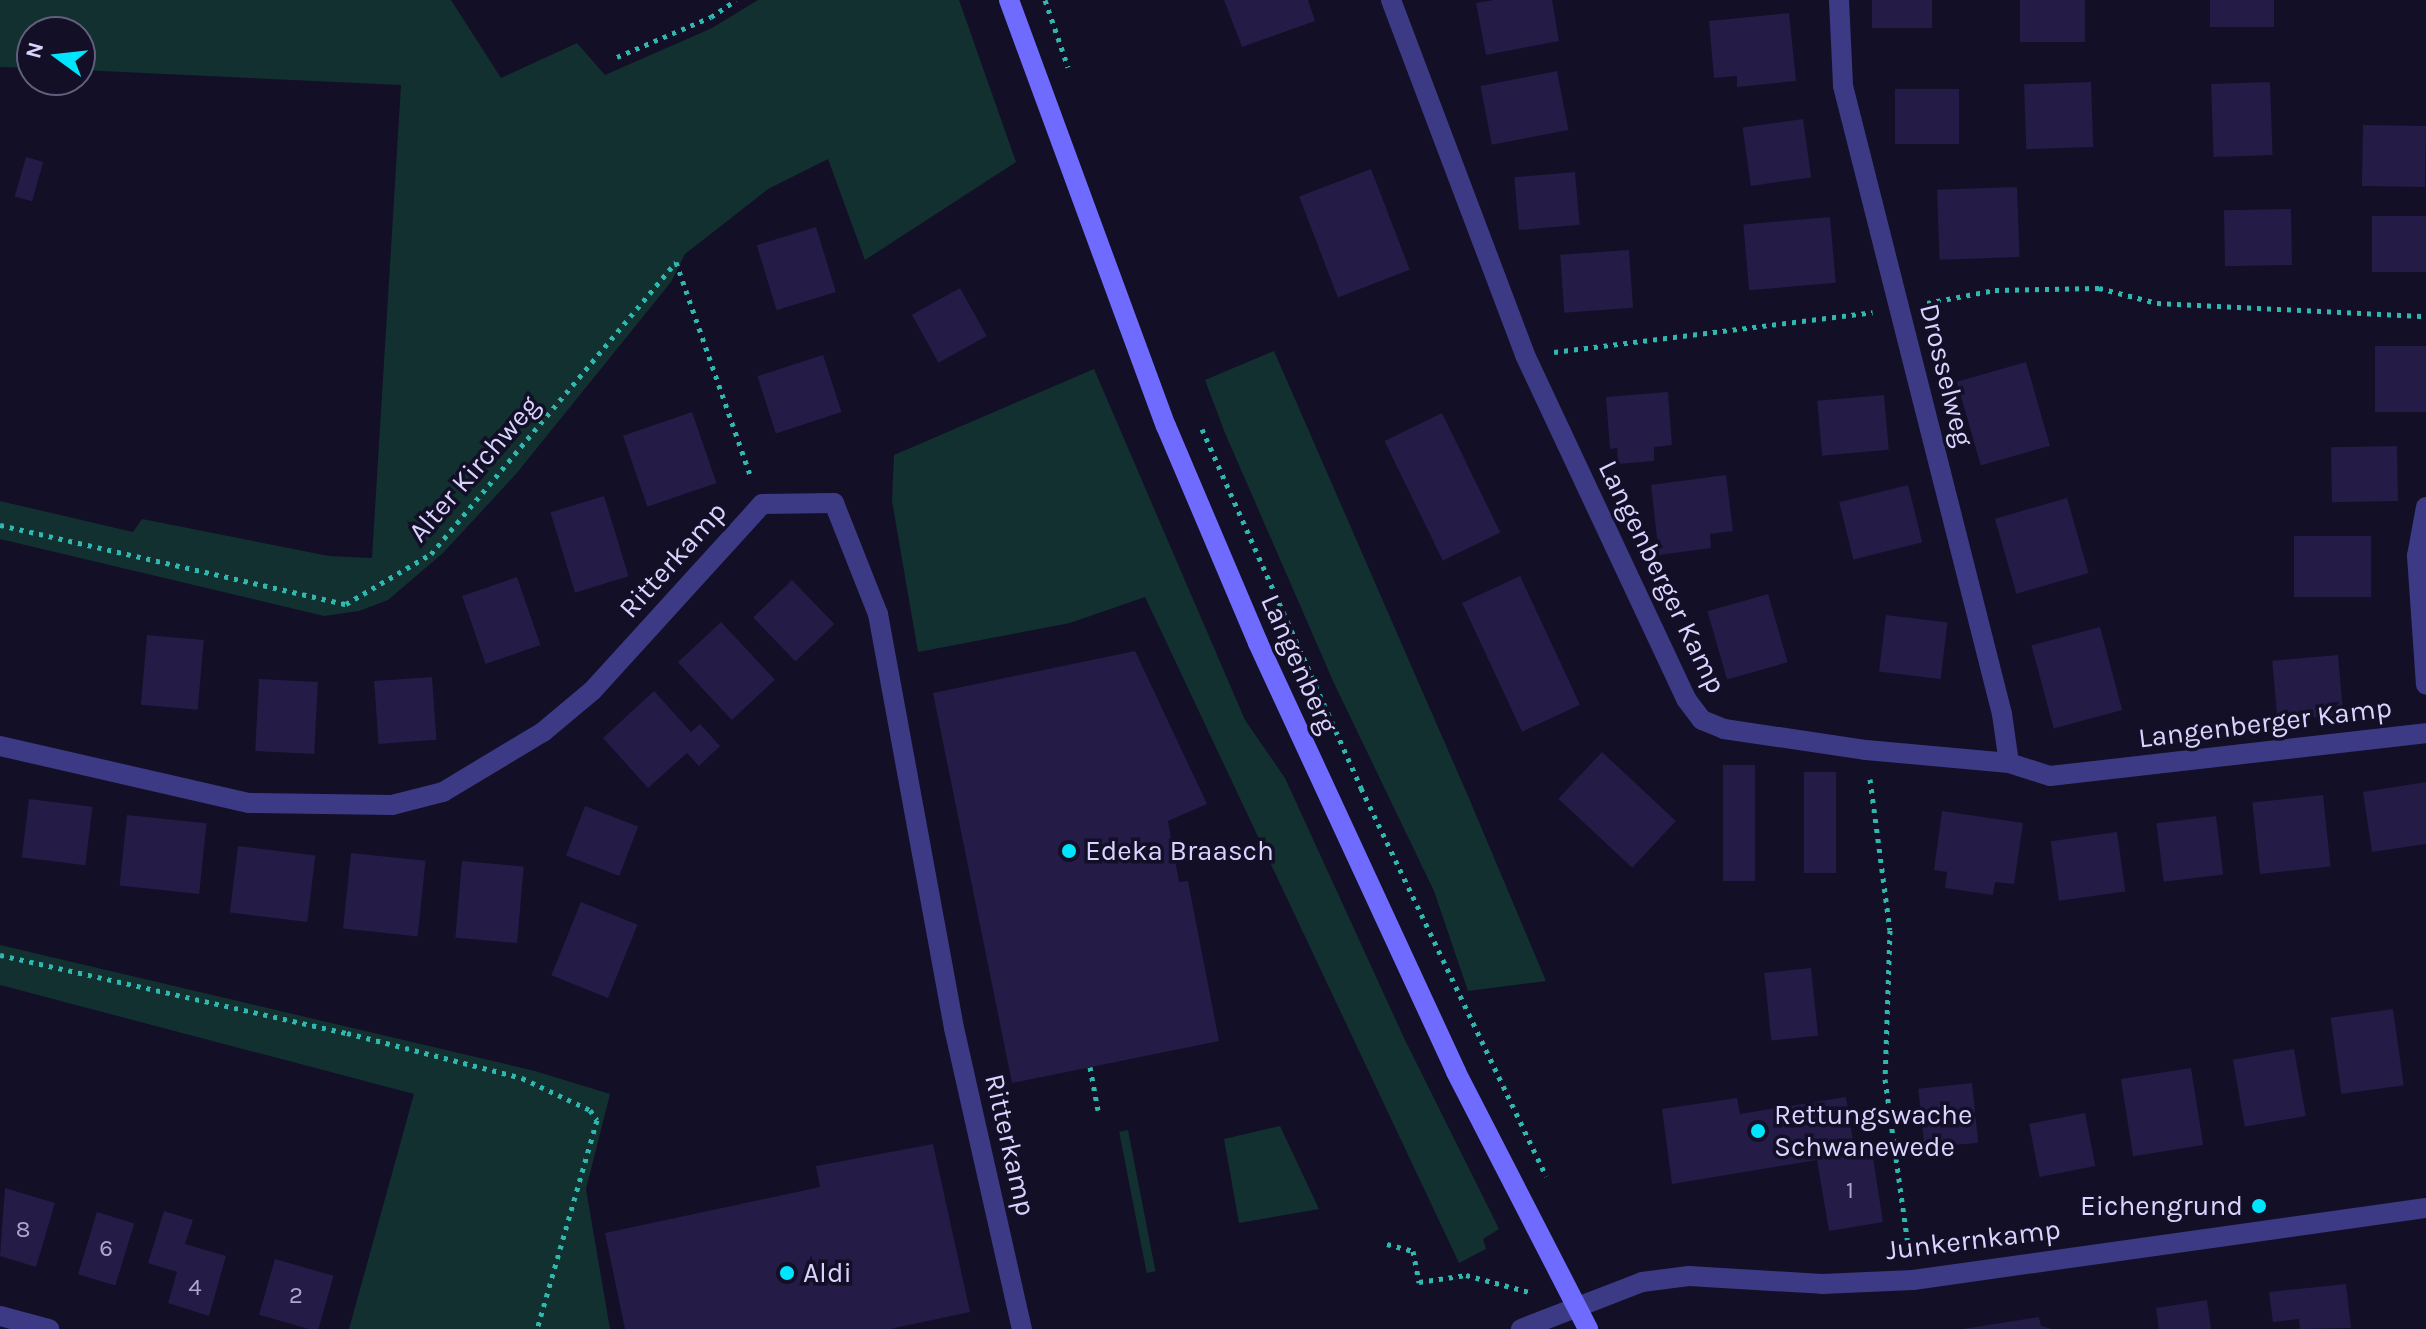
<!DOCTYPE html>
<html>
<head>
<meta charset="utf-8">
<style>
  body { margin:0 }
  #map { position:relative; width:2426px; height:1329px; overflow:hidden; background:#130f26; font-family:Karla,sans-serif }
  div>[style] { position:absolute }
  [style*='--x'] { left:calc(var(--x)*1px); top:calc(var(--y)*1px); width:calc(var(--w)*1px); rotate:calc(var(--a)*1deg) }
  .green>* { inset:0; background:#12302f; transform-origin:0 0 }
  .building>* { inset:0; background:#241b47; transform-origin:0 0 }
  .path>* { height:5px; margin-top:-2.5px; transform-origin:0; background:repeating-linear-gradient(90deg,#2fb8b0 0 4px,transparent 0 10px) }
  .minor>* { height:20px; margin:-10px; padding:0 10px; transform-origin:10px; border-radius:10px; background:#3d3a85 }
  .secondary>* { height:20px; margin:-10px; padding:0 10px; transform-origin:10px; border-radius:10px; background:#6f6bff }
  .dots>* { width:22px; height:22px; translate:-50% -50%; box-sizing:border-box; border:4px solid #130f26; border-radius:50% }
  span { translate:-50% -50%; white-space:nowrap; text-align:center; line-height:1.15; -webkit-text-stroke:7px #130f26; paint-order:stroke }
  .number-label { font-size:24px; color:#aca6d1 }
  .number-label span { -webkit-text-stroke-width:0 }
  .street-label { font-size:28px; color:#d9d4ff }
  .poi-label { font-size:28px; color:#d9d4ff }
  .left { translate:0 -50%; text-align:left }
  .right { translate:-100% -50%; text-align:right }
  .north { position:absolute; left:16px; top:16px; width:80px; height:80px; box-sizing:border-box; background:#130f26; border:2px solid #625e7d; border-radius:50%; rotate:285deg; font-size:22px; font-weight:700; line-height:32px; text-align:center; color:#d9d4ff }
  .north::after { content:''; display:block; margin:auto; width:28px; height:36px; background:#00e5ff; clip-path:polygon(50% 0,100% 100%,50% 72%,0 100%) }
</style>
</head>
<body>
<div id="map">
  <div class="green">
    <i style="clip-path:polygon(0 0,451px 0,501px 78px,577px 43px,605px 75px,712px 28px,758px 0,959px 0,1016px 162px,865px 260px,828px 159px,768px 189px,685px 254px,671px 282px,516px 474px,443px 553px,388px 600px,359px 611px,324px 616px,0 539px,0 501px,133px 532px,142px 519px,329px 556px,372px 558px,401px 85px,80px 70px,80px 32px,32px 32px,32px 68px,0 67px)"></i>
    <i style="clip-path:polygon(1274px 351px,1468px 796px,1546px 981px,1468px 991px,1434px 891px,1333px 681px,1225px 433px,1205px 380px)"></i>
    <i style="clip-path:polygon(1094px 369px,1245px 720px,1285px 778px,1404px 1038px,1499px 1229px,1483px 1239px,1486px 1249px,1459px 1263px,1145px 597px,1070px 623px,918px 652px,892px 501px,894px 455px)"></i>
    <i style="clip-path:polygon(0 945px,535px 1071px,610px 1094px,586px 1189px,610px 1329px,349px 1329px,414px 1094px,0 985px)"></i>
    <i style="clip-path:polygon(1280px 1126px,1319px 1209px,1239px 1223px,1224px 1139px)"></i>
    <i style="left:1128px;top:1130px;width:144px;height:9px;rotate:79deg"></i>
  </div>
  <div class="building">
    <i style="clip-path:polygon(1224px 0,1308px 0,1315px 21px,1242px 47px)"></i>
    <i style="clip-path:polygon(1494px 0,1552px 0,1559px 41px,1486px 55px,1476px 3px)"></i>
    <i style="left:1872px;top:0;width:60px;height:28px"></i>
    <i style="left:2020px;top:0;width:65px;height:42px"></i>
    <i style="left:2210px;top:0;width:64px;height:27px"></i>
    <i style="clip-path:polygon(1789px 13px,1796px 81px,1737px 87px,1737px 76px,1714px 78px,1709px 21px)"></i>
    <i style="left:1557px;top:71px;width:60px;height:78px;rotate:79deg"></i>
    <i style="left:2091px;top:82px;width:65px;height:67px;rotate:88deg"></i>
    <i style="left:2270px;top:82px;width:73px;height:59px;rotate:88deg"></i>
    <i style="left:1895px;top:89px;width:64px;height:55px"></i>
    <i style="left:1803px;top:119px;width:59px;height:61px;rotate:82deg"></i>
    <i style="left:2363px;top:125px;width:63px;height:61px;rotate:1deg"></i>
    <i style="left:26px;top:157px;width:18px;height:41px;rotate:16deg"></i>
    <i style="left:1371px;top:169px;width:108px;height:77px;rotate:69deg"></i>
    <i style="left:1575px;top:172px;width:53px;height:61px;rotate:85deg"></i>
    <i style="left:2017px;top:187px;width:70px;height:80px;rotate:88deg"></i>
    <i style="left:2291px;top:209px;width:56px;height:67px;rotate:89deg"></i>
    <i style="left:2426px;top:216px;width:56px;height:54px;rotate:90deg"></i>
    <i style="left:1830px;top:217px;width:66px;height:87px;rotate:85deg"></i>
    <i style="left:816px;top:227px;width:68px;height:62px;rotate:73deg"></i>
    <i style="left:1629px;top:250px;width:58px;height:69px;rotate:86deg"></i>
    <i style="left:960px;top:288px;width:55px;height:55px;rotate:61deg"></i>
    <i style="left:2375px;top:346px;width:51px;height:66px"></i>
    <i style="left:823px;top:355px;width:60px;height:69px;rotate:72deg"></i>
    <i style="left:2026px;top:362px;width:87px;height:72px;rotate:74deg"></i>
    <i style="clip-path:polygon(1668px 392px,1672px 445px,1654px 447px,1654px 461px,1618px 464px,1617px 448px,1610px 449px,1606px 397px)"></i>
    <i style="left:1884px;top:395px;width:55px;height:67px;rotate:85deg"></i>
    <i style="left:692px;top:412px;width:75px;height:73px;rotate:71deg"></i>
    <i style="left:1442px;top:413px;width:133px;height:64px;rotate:64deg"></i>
    <i style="left:2397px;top:446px;width:55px;height:66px;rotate:89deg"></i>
    <i style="clip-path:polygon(1726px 475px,1733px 531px,1710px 534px,1711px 548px,1659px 555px,1651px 485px)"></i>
    <i style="left:1908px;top:485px;width:59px;height:71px;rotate:76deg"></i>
    <i style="left:604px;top:496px;width:84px;height:56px;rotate:73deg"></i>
    <i style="left:2067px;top:498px;width:78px;height:75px;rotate:74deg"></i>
    <i style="left:2294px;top:536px;width:77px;height:61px"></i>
    <i style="left:1520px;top:576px;width:142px;height:64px;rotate:65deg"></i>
    <i style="left:517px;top:577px;width:72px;height:58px;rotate:71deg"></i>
    <i style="left:792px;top:580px;width:61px;height:54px;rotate:46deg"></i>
    <i style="left:1768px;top:594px;width:71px;height:63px;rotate:74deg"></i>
    <i style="left:1886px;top:615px;width:62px;height:57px;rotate:7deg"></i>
    <i style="left:721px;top:622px;width:79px;height:59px;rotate:47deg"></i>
    <i style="left:2100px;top:627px;width:86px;height:71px;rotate:75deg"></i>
    <i style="left:147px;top:635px;width:57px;height:70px;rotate:5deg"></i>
    <i style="clip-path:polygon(1135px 651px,1207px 804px,1168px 821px,1179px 882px,1188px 881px,1219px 1041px,1012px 1083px,933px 693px)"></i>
    <i style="left:2338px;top:655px;width:60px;height:66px;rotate:85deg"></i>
    <i style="left:432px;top:677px;width:63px;height:58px;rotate:86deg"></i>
    <i style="left:259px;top:679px;width:59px;height:72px;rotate:3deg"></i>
    <i style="clip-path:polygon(654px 691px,691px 732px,700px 724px,720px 746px,699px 766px,687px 753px,648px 788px,603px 738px)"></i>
    <i style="left:1602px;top:752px;width:101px;height:64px;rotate:43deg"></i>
    <i style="left:1723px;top:765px;width:32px;height:116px"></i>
    <i style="left:1804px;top:772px;width:32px;height:101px"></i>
    <i style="clip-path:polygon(2426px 782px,2426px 844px,2372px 852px,2363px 792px)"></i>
    <i style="left:2323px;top:795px;width:72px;height:71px;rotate:84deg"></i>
    <i style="left:29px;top:799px;width:64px;height:59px;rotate:7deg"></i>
    <i style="left:585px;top:806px;width:57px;height:53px;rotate:21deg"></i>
    <i style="clip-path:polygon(1942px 811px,2023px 823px,2014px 884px,1995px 882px,1993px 895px,1945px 888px,1947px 872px,1934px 870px)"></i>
    <i style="left:127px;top:815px;width:80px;height:71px;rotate:6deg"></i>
    <i style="left:2216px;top:816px;width:59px;height:60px;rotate:83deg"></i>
    <i style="left:2117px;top:832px;width:60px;height:67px;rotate:82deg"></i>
    <i style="left:238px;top:846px;width:78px;height:67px;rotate:7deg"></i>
    <i style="left:351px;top:853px;width:75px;height:76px;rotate:6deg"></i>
    <i style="left:462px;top:861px;width:62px;height:77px;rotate:5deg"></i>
    <i style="left:581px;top:902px;width:61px;height:79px;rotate:22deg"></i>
    <i style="left:1811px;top:968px;width:68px;height:47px;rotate:84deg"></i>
    <i style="left:2393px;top:1009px;width:77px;height:63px;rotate:82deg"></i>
    <i style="left:2294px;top:1049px;width:68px;height:62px;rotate:80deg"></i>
    <i style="left:2191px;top:1068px;width:78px;height:71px;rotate:81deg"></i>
    <i style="left:1972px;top:1083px;width:60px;height:54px;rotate:84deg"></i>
    <i style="clip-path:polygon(1846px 1097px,1854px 1147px,1871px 1145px,1883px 1222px,1829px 1231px,1817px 1160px,1672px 1184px,1662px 1109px,1737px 1098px,1740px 1114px)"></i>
    <i style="left:2085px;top:1113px;width:54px;height:57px;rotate:79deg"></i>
    <i style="clip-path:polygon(933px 1144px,970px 1312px,890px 1329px,625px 1329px,605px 1233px,820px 1187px,816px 1166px)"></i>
    <i style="clip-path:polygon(5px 1188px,55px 1203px,36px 1267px,0 1256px)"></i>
    <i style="clip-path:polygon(164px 1211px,193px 1220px,185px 1244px,226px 1256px,209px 1316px,168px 1303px,177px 1272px,148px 1263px)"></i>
    <i style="left:97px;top:1212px;width:39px;height:65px;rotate:17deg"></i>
    <i style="left:275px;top:1259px;width:61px;height:58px;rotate:16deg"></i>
    <i style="clip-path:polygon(2346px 1284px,2351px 1328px,2300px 1329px,2299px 1319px,2273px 1322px,2269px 1292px)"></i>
    <i style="clip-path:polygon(2207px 1300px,2211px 1329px,2159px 1329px,2156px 1308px)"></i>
    <i style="clip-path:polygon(2039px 1317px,2041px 1326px,2052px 1329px,1963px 1329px)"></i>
  </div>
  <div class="path">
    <i style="--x:1045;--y:0;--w:71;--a:71.1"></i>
    <i style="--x:617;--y:57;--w:102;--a:-23.1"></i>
    <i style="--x:711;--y:17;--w:30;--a:-34"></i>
    <i style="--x:1927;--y:303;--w:69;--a:-10.8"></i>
    <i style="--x:1995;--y:290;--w:104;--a:-1.1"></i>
    <i style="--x:2099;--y:288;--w:60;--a:14.5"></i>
    <i style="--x:2157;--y:303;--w:269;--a:2.8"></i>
    <i style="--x:1554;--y:352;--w:321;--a:-7.1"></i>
    <i style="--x:1202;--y:429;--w:393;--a:66.1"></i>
    <i style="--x:1361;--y:788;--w:430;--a:64.5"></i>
    <i style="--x:0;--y:525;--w:355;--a:12.9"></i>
    <i style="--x:346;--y:604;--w:99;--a:-30.5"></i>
    <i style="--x:431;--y:554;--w:381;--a:-50"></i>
    <i style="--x:676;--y:262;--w:228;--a:70.8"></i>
    <i style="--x:1870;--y:779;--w:152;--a:82.5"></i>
    <i style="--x:1890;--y:930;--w:149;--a:91.9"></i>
    <i style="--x:1885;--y:1079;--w:176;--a:82.1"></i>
    <i style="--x:0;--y:955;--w:356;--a:12.7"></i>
    <i style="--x:347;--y:1033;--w:181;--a:14.4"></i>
    <i style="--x:522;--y:1078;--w:75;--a:25.2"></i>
    <i style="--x:590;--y:1110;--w:12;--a:55"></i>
    <i style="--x:597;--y:1120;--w:217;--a:106"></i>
    <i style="--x:1090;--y:1067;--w:44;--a:79.5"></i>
    <i style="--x:1387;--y:1244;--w:27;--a:15"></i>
    <i style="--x:1413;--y:1251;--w:32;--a:79"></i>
    <i style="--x:1419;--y:1282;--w:48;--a:-8.5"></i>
    <i style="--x:1466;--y:1275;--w:69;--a:15"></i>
  </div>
  <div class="minor">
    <i style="--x:1391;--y:0;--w:379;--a:69.3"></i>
    <i style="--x:1525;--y:355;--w:380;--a:64.9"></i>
    <i style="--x:1686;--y:699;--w:26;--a:53"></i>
    <i style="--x:1702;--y:720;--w:24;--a:22"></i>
    <i style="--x:1724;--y:729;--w:144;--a:8.4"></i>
    <i style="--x:1866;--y:750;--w:144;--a:5.2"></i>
    <i style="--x:2009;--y:763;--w:43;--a:17.6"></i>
    <i style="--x:2050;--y:776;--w:378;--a:-6.5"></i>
    <i style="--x:1839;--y:0;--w:86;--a:87.3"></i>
    <i style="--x:1843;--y:86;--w:648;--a:75.79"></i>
    <i style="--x:2002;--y:714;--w:49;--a:81.9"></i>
    <i style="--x:2426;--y:507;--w:50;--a:100.4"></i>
    <i style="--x:2417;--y:556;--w:129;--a:86"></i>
    <i style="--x:0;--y:746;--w:255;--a:12.9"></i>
    <i style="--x:249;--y:803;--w:143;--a:0.8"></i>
    <i style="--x:392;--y:805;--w:53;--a:-14.3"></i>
    <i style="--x:443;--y:792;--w:117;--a:-31"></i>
    <i style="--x:543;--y:732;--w:65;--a:-40"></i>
    <i style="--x:593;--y:690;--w:251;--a:-47.7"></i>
    <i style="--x:762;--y:504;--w:72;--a:-0.8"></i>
    <i style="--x:834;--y:503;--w:119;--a:68.4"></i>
    <i style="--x:878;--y:614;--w:421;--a:79.6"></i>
    <i style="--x:954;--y:1028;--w:309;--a:77.3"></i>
    <i style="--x:0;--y:1316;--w:51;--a:14.9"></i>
    <i style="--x:1521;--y:1329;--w:130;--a:-21.2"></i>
    <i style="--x:1642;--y:1282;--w:47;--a:-7.3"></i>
    <i style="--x:1689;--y:1276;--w:133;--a:3.4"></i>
    <i style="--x:1822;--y:1284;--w:91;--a:-2.5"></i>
    <i style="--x:1913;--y:1280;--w:518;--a:-7.99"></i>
  </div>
  <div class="secondary">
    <i style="--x:1009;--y:0;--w:454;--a:69.8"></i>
    <i style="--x:1166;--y:426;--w:236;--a:67"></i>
    <i style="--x:1258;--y:643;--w:472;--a:65.2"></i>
    <i style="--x:1456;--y:1072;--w:289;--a:62.8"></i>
  </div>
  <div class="dots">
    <i style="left:1069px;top:851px;background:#00e5ff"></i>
    <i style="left:1758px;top:1131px;background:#00e5ff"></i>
    <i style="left:2259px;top:1206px;background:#00e5ff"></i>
    <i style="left:787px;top:1273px;background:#00e5ff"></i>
  </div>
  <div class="number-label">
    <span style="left:1850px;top:1191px">1</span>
    <span style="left:23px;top:1230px">8</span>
    <span style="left:106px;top:1249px">6</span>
    <span style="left:195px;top:1288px">4</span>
    <span style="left:296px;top:1296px">2</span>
  </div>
  <div class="street-label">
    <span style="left:1946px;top:375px;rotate:76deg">Drosselweg</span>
    <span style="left:474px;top:469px;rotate:-49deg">Alter Kirchweg</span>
    <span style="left:673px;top:560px;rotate:-48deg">Ritterkamp</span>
    <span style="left:1662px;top:577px;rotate:64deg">Langenberger Kamp</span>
    <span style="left:1299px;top:664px;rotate:66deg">Langenberg</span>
    <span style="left:2265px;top:723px;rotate:-7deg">Langenberger Kamp</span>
    <span style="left:1010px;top:1145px;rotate:77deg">Ritterkamp</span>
    <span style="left:1973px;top:1240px;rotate:-7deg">Junkernkamp</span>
  </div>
  <div class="poi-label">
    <span class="left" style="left:1085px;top:851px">Edeka Braasch</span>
    <span class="left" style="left:1774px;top:1131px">Rettungswache<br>Schwanewede</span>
    <span class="right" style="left:2243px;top:1206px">Eichengrund</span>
    <span class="left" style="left:803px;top:1273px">Aldi</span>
  </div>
  <div class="north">N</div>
</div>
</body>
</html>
